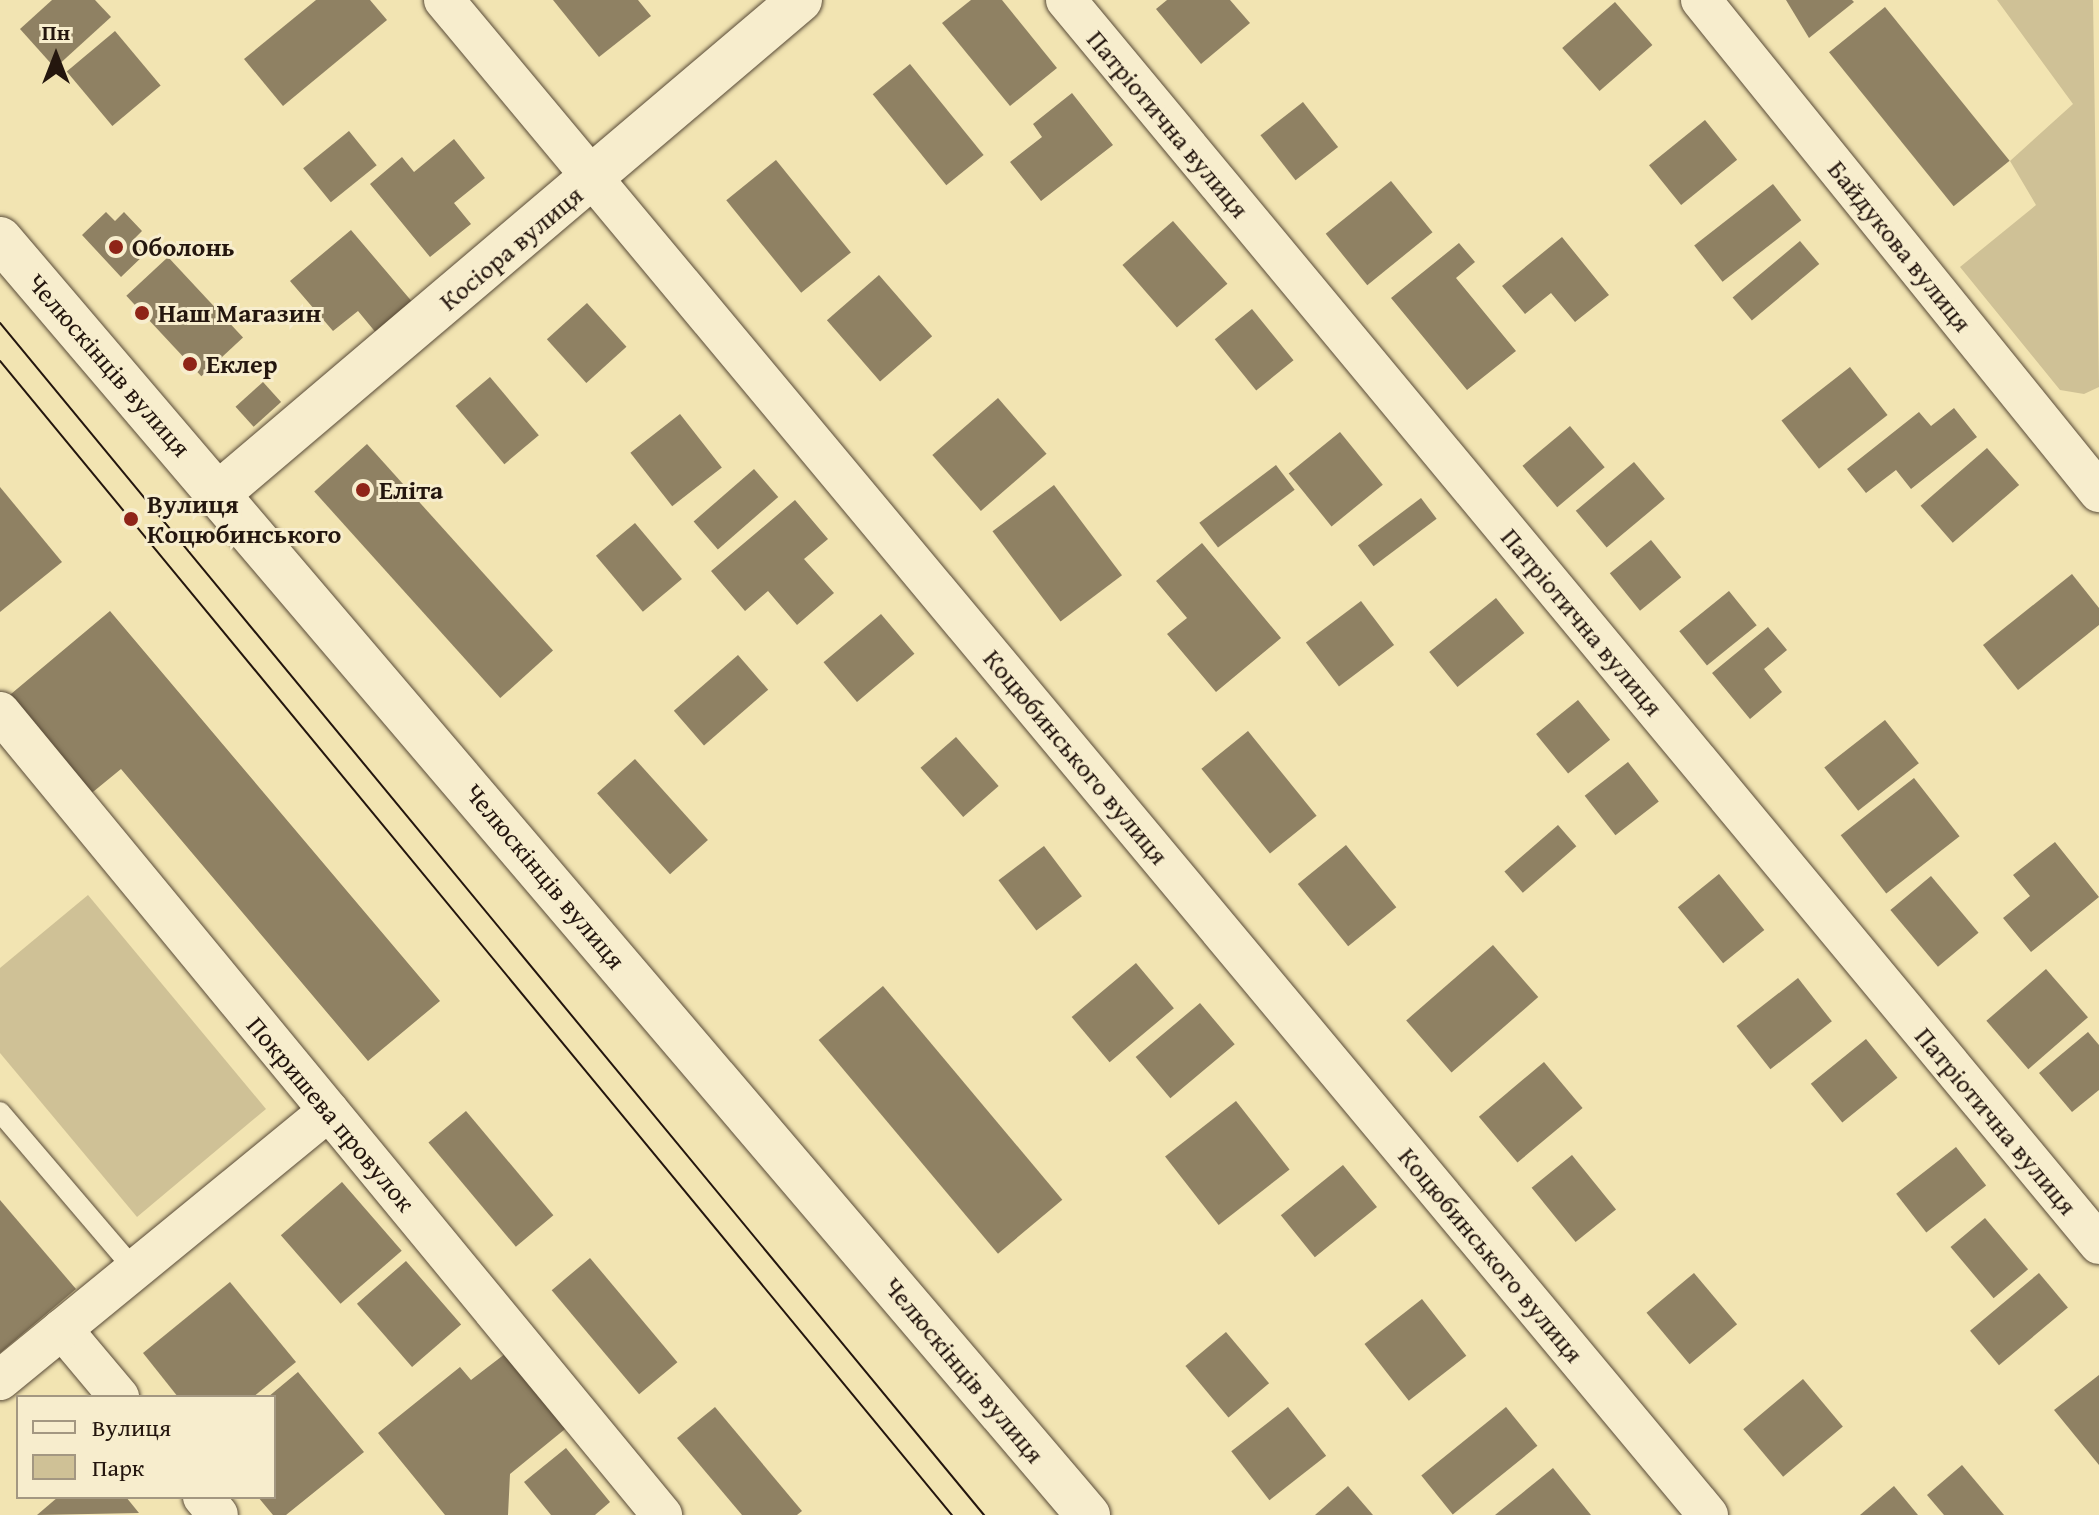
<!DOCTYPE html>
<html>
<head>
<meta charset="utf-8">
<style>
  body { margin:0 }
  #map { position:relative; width:2099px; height:1515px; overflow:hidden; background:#f2e4b2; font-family:"Gentium Book Plus",serif }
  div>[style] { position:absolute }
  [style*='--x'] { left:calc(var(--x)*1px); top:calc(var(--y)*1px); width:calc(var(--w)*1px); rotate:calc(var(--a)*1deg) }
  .green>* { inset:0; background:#cfc196 }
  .building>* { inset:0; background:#8f8163; transform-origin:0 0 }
  .roads { filter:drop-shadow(0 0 2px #584a37) drop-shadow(0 0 2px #584a37) }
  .service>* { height:20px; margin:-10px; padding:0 10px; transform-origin:10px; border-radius:10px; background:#f7edcd }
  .minor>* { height:40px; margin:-20px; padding:0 20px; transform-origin:20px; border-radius:20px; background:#f7edcd }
  .tertiary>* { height:44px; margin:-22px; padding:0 22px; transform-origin:22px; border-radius:22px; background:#f7edcd }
  .secondary>* { height:44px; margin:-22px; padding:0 22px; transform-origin:22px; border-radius:22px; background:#f7edcd }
  .tram>* { height:2px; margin:-1px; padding:0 1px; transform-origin:1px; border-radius:1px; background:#24160e }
  .dots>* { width:22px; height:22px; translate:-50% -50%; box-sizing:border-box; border:4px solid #f7edcd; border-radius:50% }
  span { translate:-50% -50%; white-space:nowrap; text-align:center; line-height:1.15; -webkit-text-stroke:6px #f7edcd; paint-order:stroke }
  .street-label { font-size:26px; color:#24160e }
  .poi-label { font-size:26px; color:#24160e; font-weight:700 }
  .left { translate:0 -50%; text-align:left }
  .legend { position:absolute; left:16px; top:1395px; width:260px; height:104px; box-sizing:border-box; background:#f7edcd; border:2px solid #a39781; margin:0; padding:10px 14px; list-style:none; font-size:24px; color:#24160e }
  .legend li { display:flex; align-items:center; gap:16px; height:40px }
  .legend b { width:40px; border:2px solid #a39781 }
  .north { position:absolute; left:16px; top:16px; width:80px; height:80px; -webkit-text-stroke:6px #f7edcd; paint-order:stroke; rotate:0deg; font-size:22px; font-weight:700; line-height:32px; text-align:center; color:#24160e }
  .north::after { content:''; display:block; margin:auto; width:28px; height:36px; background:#24160e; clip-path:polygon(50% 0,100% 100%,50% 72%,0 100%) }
</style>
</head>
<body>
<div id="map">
  <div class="green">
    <i style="clip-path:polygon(1997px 0,2093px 0,2099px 387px,2084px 394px,2060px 390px,1960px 267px,2036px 205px,2010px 161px,2073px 104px)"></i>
    <i style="clip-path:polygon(88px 895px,266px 1109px,137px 1217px,0 1053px,0 968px)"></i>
  </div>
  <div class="building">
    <i style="clip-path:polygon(52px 0,95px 0,111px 17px,55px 68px,20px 29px)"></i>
    <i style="clip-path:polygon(316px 0,370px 0,387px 20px,283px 106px,244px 59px)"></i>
    <i style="clip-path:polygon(553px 0,638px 0,651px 16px,599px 57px)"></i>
    <i style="clip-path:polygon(971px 0,1002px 0,1057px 68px,1010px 106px,942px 23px)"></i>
    <i style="clip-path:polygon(1167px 0,1230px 0,1250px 23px,1201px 64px,1156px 9px)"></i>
    <i style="clip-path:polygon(1786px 0,1852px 0,1854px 2px,1809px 38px)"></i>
    <i style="left:1615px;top:2px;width:57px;height:70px;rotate:49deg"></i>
    <i style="left:1885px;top:7px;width:198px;height:72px;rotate:51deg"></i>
    <i style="left:115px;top:31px;width:71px;height:63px;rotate:50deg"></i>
    <i style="left:910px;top:64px;width:117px;height:48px;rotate:51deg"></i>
    <i style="clip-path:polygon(1072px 93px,1113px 145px,1041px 201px,1010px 162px,1042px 137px,1033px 124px)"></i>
    <i style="left:1303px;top:102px;width:57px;height:54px;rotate:52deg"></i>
    <i style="left:1705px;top:120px;width:51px;height:72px;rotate:51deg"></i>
    <i style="left:349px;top:131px;width:44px;height:59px;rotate:51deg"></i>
    <i style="clip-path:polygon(454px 139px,485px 178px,454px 203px,471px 224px,430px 257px,370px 184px,402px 157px,414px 172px)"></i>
    <i style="left:776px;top:160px;width:119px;height:64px;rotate:51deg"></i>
    <i style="left:1391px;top:181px;width:66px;height:84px;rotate:51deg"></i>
    <i style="left:1773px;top:184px;width:46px;height:100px;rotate:52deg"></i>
    <i style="clip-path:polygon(106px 212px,115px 221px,124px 212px,142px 231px,132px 241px,145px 254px,121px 277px,82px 235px)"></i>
    <i style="left:1173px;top:221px;width:83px;height:67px;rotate:49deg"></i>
    <i style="clip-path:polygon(351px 230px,414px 304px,377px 334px,358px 311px,333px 331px,290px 281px)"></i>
    <i style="clip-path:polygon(1562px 237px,1609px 295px,1575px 322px,1551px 293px,1525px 314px,1502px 286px)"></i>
    <i style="left:1800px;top:241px;width:30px;height:88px;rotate:50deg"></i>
    <i style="clip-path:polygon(1459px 243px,1475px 262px,1456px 278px,1516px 351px,1467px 390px,1391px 298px)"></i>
    <i style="left:168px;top:257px;width:110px;height:57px;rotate:47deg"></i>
    <i style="left:879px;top:275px;width:81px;height:69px;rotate:49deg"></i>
    <i style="left:587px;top:303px;width:59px;height:54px;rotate:48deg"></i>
    <i style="left:1252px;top:309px;width:66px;height:48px;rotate:51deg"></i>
    <i style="left:1850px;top:367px;width:61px;height:87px;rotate:52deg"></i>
    <i style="left:490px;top:377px;width:76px;height:45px;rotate:50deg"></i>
    <i style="left:263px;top:382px;width:27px;height:37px;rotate:48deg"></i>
    <i style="left:998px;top:398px;width:74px;height:87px;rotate:49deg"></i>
    <i style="clip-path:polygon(1954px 408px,1977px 437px,1911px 489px,1896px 470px,1866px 493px,1847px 469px,1919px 412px,1931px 426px)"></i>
    <i style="left:680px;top:414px;width:68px;height:63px;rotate:52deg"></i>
    <i style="left:1570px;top:426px;width:54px;height:62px;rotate:50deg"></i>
    <i style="left:1340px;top:432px;width:68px;height:66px;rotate:51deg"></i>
    <i style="left:367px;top:444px;width:278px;height:71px;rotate:48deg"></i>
    <i style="left:1987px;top:448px;width:49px;height:88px;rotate:49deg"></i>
    <i style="left:1634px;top:462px;width:48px;height:76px;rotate:50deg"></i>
    <i style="left:1276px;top:465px;width:31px;height:96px;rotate:53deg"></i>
    <i style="left:754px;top:469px;width:37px;height:80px;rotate:49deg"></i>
    <i style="left:1054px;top:485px;width:113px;height:77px;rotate:53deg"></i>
    <i style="clip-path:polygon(0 487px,62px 562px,0 612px)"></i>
    <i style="left:1421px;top:498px;width:26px;height:79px;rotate:53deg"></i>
    <i style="clip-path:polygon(795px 500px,828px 539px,804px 559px,834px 593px,797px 625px,768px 591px,745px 611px,711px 571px)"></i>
    <i style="left:635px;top:523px;width:73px;height:51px;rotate:50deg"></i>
    <i style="left:1651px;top:540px;width:48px;height:53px;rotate:51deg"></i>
    <i style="clip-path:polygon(1202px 543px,1281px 638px,1216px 692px,1167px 634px,1187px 618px,1156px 581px)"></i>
    <i style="clip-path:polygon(2072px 574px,2099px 608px,2099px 625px,2018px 690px,1983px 645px)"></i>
    <i style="left:1729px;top:591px;width:44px;height:64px;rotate:51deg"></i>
    <i style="left:1496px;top:598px;width:45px;height:86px;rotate:51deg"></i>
    <i style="left:1361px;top:601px;width:55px;height:69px;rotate:53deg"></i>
    <i style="clip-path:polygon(110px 611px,440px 1001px,368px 1061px,121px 769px,88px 796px,5px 699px)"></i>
    <i style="left:881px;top:614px;width:52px;height:75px;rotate:50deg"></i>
    <i style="clip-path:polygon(1768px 627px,1787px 650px,1764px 669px,1782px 692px,1750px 719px,1712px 673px)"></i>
    <i style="left:738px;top:655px;width:46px;height:85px;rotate:49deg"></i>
    <i style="left:1578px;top:700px;width:51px;height:54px;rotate:51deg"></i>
    <i style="left:1885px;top:720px;width:55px;height:77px;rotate:52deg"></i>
    <i style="left:1248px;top:731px;width:109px;height:60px;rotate:51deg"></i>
    <i style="left:956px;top:737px;width:65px;height:47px;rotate:49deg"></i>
    <i style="left:635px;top:759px;width:109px;height:51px;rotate:48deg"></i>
    <i style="left:1628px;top:762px;width:50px;height:55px;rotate:52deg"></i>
    <i style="left:1914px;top:778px;width:74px;height:93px;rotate:52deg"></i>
    <i style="left:1558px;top:825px;width:28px;height:71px;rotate:49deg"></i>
    <i style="clip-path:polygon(2055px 842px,2099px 897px,2031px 952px,2003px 918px,2030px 896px,2013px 875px)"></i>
    <i style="left:1346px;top:845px;width:80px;height:62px;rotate:51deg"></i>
    <i style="left:1044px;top:846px;width:63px;height:57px;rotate:53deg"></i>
    <i style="left:1719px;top:874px;width:72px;height:53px;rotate:51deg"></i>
    <i style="left:1931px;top:876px;width:74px;height:53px;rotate:50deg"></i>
    <i style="left:1493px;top:945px;width:69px;height:115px;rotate:49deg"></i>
    <i style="left:1136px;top:963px;width:59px;height:84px;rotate:50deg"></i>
    <i style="left:2046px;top:969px;width:64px;height:79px;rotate:49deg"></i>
    <i style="left:1798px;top:978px;width:55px;height:78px;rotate:52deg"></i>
    <i style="left:883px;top:986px;width:279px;height:84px;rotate:50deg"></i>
    <i style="left:1200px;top:1003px;width:54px;height:84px;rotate:50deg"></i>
    <i style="clip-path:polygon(2088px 1032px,2099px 1045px,2099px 1090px,2072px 1112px,2039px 1073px)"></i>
    <i style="left:1866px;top:1039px;width:50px;height:71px;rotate:51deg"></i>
    <i style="left:1544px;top:1062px;width:60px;height:85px;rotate:50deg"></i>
    <i style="left:1236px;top:1101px;width:87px;height:90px;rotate:52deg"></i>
    <i style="left:466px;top:1111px;width:136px;height:49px;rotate:50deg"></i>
    <i style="left:1956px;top:1147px;width:49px;height:76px;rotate:52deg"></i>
    <i style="left:1572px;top:1155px;width:70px;height:52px;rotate:51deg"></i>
    <i style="left:1343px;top:1165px;width:54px;height:80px;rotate:51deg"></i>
    <i style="left:342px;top:1182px;width:91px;height:81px;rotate:49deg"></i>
    <i style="clip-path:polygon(0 1200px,76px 1289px,0 1353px)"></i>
    <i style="left:1985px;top:1218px;width:67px;height:45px;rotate:50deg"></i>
    <i style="left:590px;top:1258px;width:136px;height:50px;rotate:50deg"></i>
    <i style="left:406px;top:1261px;width:84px;height:65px;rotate:49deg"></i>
    <i style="left:1694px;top:1273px;width:67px;height:62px;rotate:50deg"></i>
    <i style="left:2039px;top:1273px;width:45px;height:90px;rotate:50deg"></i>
    <i style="clip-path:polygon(230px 1282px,296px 1362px,253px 1397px,178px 1397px,143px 1353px)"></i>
    <i style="left:1422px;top:1299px;width:72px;height:73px;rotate:52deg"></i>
    <i style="left:1226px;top:1332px;width:67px;height:53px;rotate:50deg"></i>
    <i style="clip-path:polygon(510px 1350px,570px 1425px,510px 1474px,508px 1515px,445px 1515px,378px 1433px,460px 1367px,471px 1380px)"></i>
    <i style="clip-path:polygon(298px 1372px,364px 1452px,286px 1515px,273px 1515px,258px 1497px,274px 1497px,274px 1397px,268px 1397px)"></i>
    <i style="clip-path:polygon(2099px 1375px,2099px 1465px,2054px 1410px)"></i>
    <i style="left:1803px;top:1379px;width:62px;height:78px;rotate:50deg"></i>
    <i style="clip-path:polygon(715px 1407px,802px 1511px,797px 1515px,742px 1515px,677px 1438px)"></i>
    <i style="left:1288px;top:1407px;width:62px;height:72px;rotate:52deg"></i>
    <i style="left:1506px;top:1407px;width:50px;height:109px;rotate:51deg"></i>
    <i style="clip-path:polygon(566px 1448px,610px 1502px,595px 1515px,551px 1515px,524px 1482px)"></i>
    <i style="clip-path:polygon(1962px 1465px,2004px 1515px,1944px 1515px,1927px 1495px)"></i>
    <i style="clip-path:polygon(1553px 1468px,1591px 1515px,1495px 1515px)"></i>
    <i style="clip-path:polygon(1348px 1486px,1373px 1515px,1315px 1515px)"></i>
    <i style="clip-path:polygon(1894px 1486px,1918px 1515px,1860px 1515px)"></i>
    <i style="clip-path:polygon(58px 1497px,126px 1497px,139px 1513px,37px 1515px)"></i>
  </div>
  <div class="roads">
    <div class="service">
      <i style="--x:0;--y:1112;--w:206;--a:49.5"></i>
    </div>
    <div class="minor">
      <i style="--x:444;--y:0;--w:1973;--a:50.16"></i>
      <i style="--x:1066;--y:0;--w:1617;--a:50.29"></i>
      <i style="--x:1701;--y:0;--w:633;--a:51.03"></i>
      <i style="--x:0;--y:712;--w:1041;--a:50.5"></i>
      <i style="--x:62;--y:1329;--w:89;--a:50"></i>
      <i style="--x:0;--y:1380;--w:425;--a:-39.3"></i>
      <i style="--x:203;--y:1497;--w:23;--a:50"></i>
    </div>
    <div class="tertiary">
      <i style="--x:219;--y:493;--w:762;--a:-40.32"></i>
    </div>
    <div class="secondary">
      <i style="--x:0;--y:239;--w:1677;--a:49.55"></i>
    </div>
  </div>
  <div class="tram">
    <i style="--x:0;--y:323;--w:1546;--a:50.46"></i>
    <i style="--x:0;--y:361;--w:1496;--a:50.48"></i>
  </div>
  <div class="dots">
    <i style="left:116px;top:247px;background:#8f2418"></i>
    <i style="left:142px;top:313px;background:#8f2418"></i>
    <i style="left:190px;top:364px;background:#8f2418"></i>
    <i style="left:363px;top:490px;background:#8f2418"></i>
    <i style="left:131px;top:519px;background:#8f2418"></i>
  </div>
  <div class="street-label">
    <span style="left:1168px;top:124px;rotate:50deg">Патріотична вулиця</span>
    <span style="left:1900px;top:246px;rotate:51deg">Байдукова вулиця</span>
    <span style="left:511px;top:248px;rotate:-40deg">Косіора вулиця</span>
    <span style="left:109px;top:365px;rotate:49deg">Челюскінців вулиця</span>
    <span style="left:1582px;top:622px;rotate:50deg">Патріотична вулиця</span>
    <span style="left:1076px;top:757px;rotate:50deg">Коцюбинського вулиця</span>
    <span style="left:545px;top:876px;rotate:50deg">Челюскінців вулиця</span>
    <span style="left:331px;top:1114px;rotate:50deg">Покришева провулок</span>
    <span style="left:1996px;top:1121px;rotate:50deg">Патріотична вулиця</span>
    <span style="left:1491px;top:1255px;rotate:50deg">Коцюбинського вулиця</span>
    <span style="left:964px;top:1370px;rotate:50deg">Челюскінців вулиця</span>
  </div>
  <div class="poi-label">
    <span class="left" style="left:132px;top:247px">Оболонь</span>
    <span class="left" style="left:158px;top:313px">Наш Магазин</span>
    <span class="left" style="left:206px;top:364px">Еклер</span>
    <span class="left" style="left:379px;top:490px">Еліта</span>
    <span class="left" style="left:147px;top:519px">Вулиця<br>Коцюбинського</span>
  </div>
  <ul class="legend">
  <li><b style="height:10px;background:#f7edcd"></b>Вулиця</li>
  <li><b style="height:22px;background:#cfc196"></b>Парк</li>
  </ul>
  <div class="north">Пн</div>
</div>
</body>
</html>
